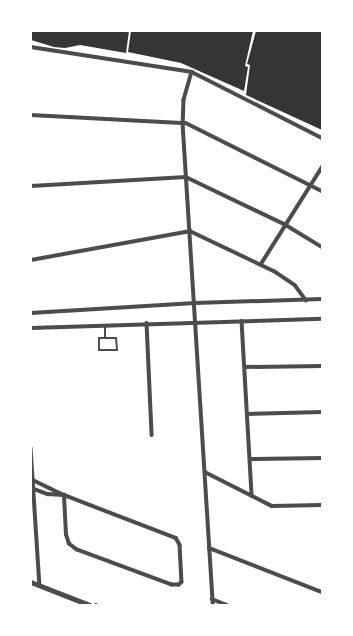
<!DOCTYPE html>
<html>
<head>
<meta charset="utf-8">
<style>
  body { margin:0 }
  #map { position:relative; width:353px; height:636px; overflow:hidden; background:#fff; font-family:"Exo 2",sans-serif }
  div>[style] { position:absolute }
  [style*='--x'] { left:calc(var(--x)*1px); top:calc(var(--y)*1px); width:calc(var(--w)*1px); rotate:calc(var(--a)*1deg) }
  .building>* { inset:0; background:#353535 }
  .path>* { height:1px; margin:-0.5px; padding:0 0.5px; transform-origin:0.5px; border-radius:0.5px; background:#111 }
  .service>* { height:2px; margin:-1px; padding:0 1px; transform-origin:1px; border-radius:1px; background:#4c4c4c }
  .minor>* { height:3.5px; margin:-1.75px; padding:0 1.75px; transform-origin:1.75px; border-radius:1.75px; background:#4c4c4c }
  .tertiary>* { height:4.5px; margin:-2.25px; padding:0 2.25px; transform-origin:2.25px; border-radius:2.25px; background:#4c4c4c }
  span { translate:-50% -50%; white-space:nowrap; text-align:center; line-height:1.15; -webkit-text-stroke:3px #fff; paint-order:stroke }
  .frame { position:absolute; inset:0; border:32px solid #fff; pointer-events:none }
</style>
</head>
<body>
<div id="map">
  <div class="building">
    <i style="clip-path:polygon(31px 31px,129px 31px,126px 53px,80px 45px,65px 48px,54px 47px,31px 40px)"></i>
    <i style="clip-path:polygon(131px 31px,253px 31px,245px 66px,248px 67px,244px 91px,181px 63px,128px 52px)"></i>
    <i style="clip-path:polygon(256px 31px,322px 31px,322px 130px,246px 95px,250px 65px,247px 64px)"></i>
  </div>
  <div class="path">
    <i style="--x:95;--y:603;--w:5;--a:22"></i>
  </div>
  <div class="service">
    <i style="--x:105;--y:325;--w:13;--a:90"></i>
    <i style="--x:99;--y:338;--w:17;--a:0"></i>
    <i style="--x:116;--y:338;--w:12;--a:85"></i>
    <i style="--x:117;--y:350;--w:18;--a:180"></i>
    <i style="--x:99;--y:350;--w:12;--a:-90"></i>
  </div>
  <div class="minor">
    <i style="--x:31;--y:47;--w:163;--a:8.8"></i>
    <i style="--x:192;--y:72;--w:146;--a:26.9"></i>
    <i style="--x:192;--y:72;--w:29;--a:106"></i>
    <i style="--x:184;--y:100;--w:23;--a:92"></i>
    <i style="--x:183;--y:123;--w:483;--a:86.4"></i>
    <i style="--x:31;--y:115;--w:155;--a:3"></i>
    <i style="--x:186;--y:123;--w:152;--a:26.6"></i>
    <i style="--x:31;--y:186;--w:155;--a:-3.3"></i>
    <i style="--x:186;--y:177;--w:111;--a:25.6"></i>
    <i style="--x:286;--y:225;--w:42;--a:31.4"></i>
    <i style="--x:31;--y:260;--w:162;--a:-10.3"></i>
    <i style="--x:190;--y:231;--w:93;--a:25.5"></i>
    <i style="--x:274;--y:271;--w:25;--a:34"></i>
    <i style="--x:295;--y:285;--w:19;--a:54"></i>
    <i style="--x:261;--y:264;--w:115;--a:-57.8"></i>
    <i style="--x:31;--y:313;--w:164;--a:-3.5"></i>
    <i style="--x:195;--y:303;--w:127;--a:-1.8"></i>
    <i style="--x:242;--y:321;--w:175;--a:86.7"></i>
    <i style="--x:147;--y:323;--w:112;--a:87.4"></i>
    <i style="--x:31;--y:328;--w:291;--a:-1.8"></i>
    <i style="--x:245;--y:367;--w:77;--a:-0.7"></i>
    <i style="--x:247;--y:414;--w:75;--a:-1.5"></i>
    <i style="--x:31;--y:448;--w:138;--a:86.3"></i>
    <i style="--x:250;--y:459;--w:72;--a:-0.8"></i>
    <i style="--x:205;--y:472;--w:75;--a:26.9"></i>
    <i style="--x:272;--y:506;--w:50;--a:-1.1"></i>
    <i style="--x:33;--y:480;--w:34;--a:26"></i>
    <i style="--x:64;--y:495;--w:120;--a:21"></i>
    <i style="--x:176;--y:538;--w:8;--a:60"></i>
    <i style="--x:180;--y:545;--w:37;--a:87"></i>
    <i style="--x:182;--y:582;--w:4;--a:135"></i>
    <i style="--x:179;--y:585;--w:7;--a:180"></i>
    <i style="--x:172;--y:585;--w:101;--a:-159.8"></i>
    <i style="--x:77;--y:550;--w:10;--a:-143"></i>
    <i style="--x:69;--y:544;--w:9;--a:-108"></i>
    <i style="--x:66;--y:535;--w:40;--a:-92.9"></i>
    <i style="--x:34;--y:489;--w:15;--a:20"></i>
    <i style="--x:48;--y:494;--w:15;--a:4"></i>
    <i style="--x:209;--y:548;--w:121;--a:21.3"></i>
    <i style="--x:212;--y:599;--w:16;--a:22"></i>
  </div>
  <div class="tertiary">
    <i style="--x:31;--y:582;--w:63;--a:21.3"></i>
  </div>
  <div class="frame"></div>
</div>
</body>
</html>
